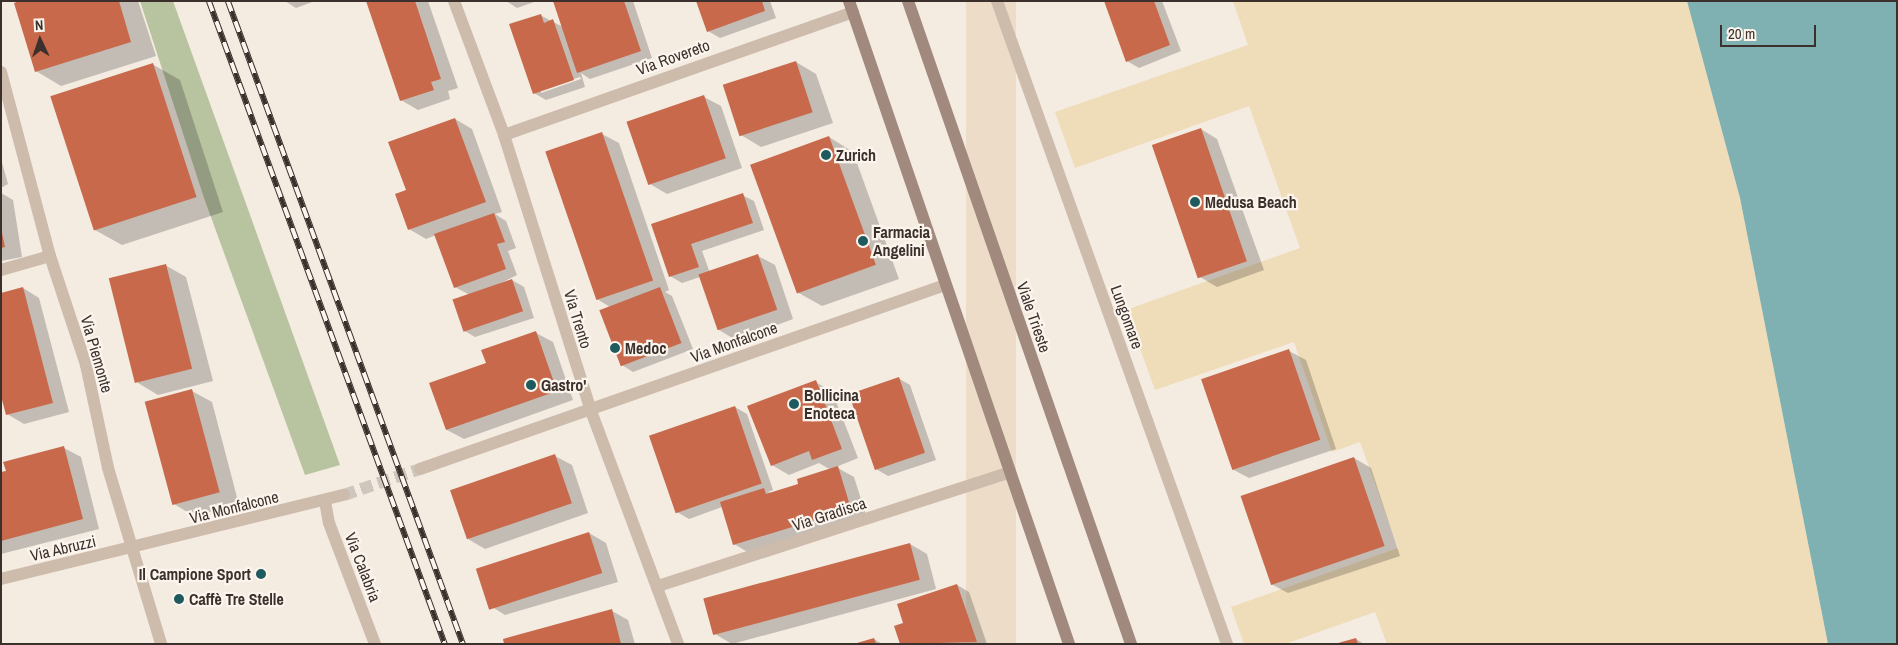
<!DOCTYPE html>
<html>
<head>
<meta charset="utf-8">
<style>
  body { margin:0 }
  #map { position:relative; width:1898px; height:645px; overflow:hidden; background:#f4ebe1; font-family:"Archivo Narrow",sans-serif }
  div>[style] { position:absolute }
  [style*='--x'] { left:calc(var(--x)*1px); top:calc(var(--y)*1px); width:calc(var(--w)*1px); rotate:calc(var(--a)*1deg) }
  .green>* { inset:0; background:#b8c4a0 }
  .sand>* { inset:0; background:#efdcb8 }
  .plaza>* { inset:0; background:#ecdcc8; transform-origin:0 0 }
  .water>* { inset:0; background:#7fb0b2 }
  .shadow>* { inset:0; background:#0003 }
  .building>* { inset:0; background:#c8694b; transform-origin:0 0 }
  .street-tunnel>* { height:12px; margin-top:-6px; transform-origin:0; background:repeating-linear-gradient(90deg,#cfc6bd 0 12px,transparent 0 18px) }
  .street>* { height:12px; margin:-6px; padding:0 6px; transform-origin:6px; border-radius:6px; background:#cdbbac }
  .secondary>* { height:12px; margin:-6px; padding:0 6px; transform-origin:6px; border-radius:6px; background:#a18a7d }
  .rail>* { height:5.5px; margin-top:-2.75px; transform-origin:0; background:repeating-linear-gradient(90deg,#fbf5ee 0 11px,#3b302b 0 22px); box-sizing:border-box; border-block:1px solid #3b302b }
  .dots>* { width:14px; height:14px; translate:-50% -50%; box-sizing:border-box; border:2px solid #fbf5ee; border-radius:50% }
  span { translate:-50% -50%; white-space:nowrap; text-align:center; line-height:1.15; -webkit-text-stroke:4.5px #fbf5ee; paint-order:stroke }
  .street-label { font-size:16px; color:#3b302b }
  .poi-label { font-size:16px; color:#3b302b; font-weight:700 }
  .left { translate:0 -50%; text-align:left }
  .right { translate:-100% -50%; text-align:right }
  .frame { position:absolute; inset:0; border:2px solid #3b302b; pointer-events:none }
  .north { position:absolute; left:15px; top:15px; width:50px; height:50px; -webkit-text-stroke:4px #fbf5ee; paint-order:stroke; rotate:357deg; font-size:14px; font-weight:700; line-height:20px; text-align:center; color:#3b302b }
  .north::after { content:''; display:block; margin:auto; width:18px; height:22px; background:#3b302b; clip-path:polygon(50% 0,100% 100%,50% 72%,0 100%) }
  .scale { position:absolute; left:1720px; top:25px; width:96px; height:22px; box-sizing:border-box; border:2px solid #3b302b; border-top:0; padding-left:6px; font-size:15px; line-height:18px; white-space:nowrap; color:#3b302b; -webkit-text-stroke:4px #fbf5ee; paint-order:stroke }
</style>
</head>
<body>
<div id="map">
  <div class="green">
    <i style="clip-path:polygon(140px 1px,173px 1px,340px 465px,305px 475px,204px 198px)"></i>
  </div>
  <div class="sand">
    <i style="clip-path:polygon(1233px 1px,1687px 1px,1740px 198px,1828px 644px,1387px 644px,1375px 612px,1285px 644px,1244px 644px,1231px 607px,1398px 548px,1360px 442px,1332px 452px,1294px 342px,1155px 390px,1126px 310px,1300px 248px,1249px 106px,1075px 168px,1055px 112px,1248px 45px)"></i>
  </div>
  <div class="plaza">
    <i style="left:966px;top:1px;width:50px;height:683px"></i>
  </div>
  <div class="water">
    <i style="clip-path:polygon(1687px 1px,1897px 1px,1897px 644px,1828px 644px,1740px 198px)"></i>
  </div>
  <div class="shadow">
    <i style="clip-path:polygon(23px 1px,138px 1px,156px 56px,61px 86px,36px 71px)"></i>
    <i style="clip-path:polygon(285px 1px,315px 1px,296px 8px)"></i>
    <i style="clip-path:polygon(368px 1px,428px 1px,458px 88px,448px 91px,450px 99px,418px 110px,401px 100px)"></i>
    <i style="clip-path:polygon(506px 1px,537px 1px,517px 8px)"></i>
    <i style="clip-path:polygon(evenodd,554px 1px,633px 1px,652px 58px,590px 79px,581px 73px,585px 87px,546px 100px,534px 93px,540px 15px,563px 27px,554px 1px,580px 77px,581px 79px,541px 93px,541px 90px,580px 77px)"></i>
    <i style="clip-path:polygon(698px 1px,770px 1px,776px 18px,720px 38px,708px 31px)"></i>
    <i style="clip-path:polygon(1105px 1px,1162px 1px,1181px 51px,1139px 68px,1127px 61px)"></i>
    <i style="clip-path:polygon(796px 62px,816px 74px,833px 123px,761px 147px,741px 135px)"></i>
    <i style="clip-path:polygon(152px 64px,180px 80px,223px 212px,122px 245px,95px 230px)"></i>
    <i style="clip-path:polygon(704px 97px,721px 106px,742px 168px,667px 194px,650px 184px)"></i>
    <i style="clip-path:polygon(455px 119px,472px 129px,502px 212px,495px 214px,506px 221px,516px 248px,508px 251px,517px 275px,495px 286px,512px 280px,524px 287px,534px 318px,475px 337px,463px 330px,468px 294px,455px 287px,436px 235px,426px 239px,409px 229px,407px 191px)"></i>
    <i style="clip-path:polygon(1201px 129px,1217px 139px,1264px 270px,1217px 287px,1200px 277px)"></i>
    <i style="clip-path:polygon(602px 134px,619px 143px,669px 290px,665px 292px,672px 296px,693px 349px,633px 372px,622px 365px,610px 307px,597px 299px)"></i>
    <i style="clip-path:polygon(829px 137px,853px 152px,899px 279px,822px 306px,797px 292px)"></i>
    <i style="clip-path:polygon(1px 159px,8px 184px,1px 188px)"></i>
    <i style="clip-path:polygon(1px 193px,13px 200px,22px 257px,1px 261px)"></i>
    <i style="clip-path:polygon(742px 195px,754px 201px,764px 230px,702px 251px,710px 273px,758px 256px,775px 265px,793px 319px,736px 340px,719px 330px,700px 277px,682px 283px,670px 276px,653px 225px)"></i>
    <i style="clip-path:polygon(165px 265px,186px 277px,213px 381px,158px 395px,138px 383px)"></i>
    <i style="clip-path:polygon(23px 288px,39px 298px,69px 412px,24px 424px,7px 414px)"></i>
    <i style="clip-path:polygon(536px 333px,553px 342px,573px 400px,464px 439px,447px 430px,487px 364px)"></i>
    <i style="clip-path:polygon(1289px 351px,1306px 360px,1336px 449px,1249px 478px,1232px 469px)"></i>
    <i style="clip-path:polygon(898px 378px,910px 385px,936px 460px,888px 476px,876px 469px)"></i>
    <i style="clip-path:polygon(815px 382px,832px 391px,858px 458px,836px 467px,854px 477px,867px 518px,751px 554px,734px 544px,722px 507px,689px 519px,677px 512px,735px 407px,747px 414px,773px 490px,768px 492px,772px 493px,800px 485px,831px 470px,819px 463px,789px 475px,772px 465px)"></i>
    <i style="clip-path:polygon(192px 391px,212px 402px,239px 505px,194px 516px,174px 504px)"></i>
    <i style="clip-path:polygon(64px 448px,81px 457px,99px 529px,1px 554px,1px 473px)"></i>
    <i style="clip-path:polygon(555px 456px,572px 465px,588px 513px,485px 549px,468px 539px)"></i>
    <i style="clip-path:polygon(1354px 458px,1371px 468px,1400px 556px,1288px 593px,1271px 584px)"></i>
    <i style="clip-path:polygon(589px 533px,606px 543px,618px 582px,505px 615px,489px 605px)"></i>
    <i style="clip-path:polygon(910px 544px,927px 554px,936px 589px,732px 644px,715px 634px)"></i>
    <i style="clip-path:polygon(957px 585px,969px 592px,987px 644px,901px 644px,905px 624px)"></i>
    <i style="clip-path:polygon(612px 611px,628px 620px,635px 644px,505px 644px)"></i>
    <i style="clip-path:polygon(874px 639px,882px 644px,860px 644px)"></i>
    <i style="clip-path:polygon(1356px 639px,1364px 644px,1341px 644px)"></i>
  </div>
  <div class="building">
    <i style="clip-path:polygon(19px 1px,119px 1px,131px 42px,35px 72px,14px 3px)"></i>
    <i style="clip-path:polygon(366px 1px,415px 1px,441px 79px,431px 82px,434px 90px,400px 101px)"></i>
    <i style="clip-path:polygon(553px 1px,624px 1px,641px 51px,577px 73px)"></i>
    <i style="clip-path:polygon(696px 1px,762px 1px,765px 11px,707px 32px)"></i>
    <i style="clip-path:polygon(1104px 1px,1154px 1px,1170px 45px,1126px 62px)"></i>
    <i style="clip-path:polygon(541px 14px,544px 23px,553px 19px,574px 80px,533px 94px,509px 24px)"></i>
    <i style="left:796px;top:61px;width:54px;height:77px;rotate:72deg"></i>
    <i style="left:153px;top:63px;width:141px;height:108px;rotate:72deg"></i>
    <i style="left:704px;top:95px;width:67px;height:82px;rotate:71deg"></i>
    <i style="clip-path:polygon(455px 118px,486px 202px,408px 230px,395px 194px,406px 190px,388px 142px)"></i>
    <i style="left:1201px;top:128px;width:141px;height:52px;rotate:71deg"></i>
    <i style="left:602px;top:132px;width:157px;height:60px;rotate:71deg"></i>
    <i style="left:829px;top:136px;width:137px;height:84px;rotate:70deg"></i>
    <i style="clip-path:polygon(743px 193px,753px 223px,691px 244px,699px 267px,669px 277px,651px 224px)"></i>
    <i style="clip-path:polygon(494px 213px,505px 242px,497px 244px,506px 269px,454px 288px,434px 234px)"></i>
    <i style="clip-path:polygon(1px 228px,5px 247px,1px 248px)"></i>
    <i style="left:758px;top:254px;width:59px;height:63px;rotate:71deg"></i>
    <i style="left:166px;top:264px;width:108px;height:59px;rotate:76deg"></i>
    <i style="left:512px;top:279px;width:34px;height:63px;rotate:71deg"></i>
    <i style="clip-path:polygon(23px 287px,53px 403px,6px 415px,1px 396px,1px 293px)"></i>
    <i style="left:660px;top:287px;width:60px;height:65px;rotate:69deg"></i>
    <i style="clip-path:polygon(536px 331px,557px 391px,446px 430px,429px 383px,486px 363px,481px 350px)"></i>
    <i style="left:1289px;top:349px;width:96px;height:93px;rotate:71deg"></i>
    <i style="left:899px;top:377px;width:80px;height:53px;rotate:71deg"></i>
    <i style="clip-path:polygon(816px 380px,842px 449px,812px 460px,809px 451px,771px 466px,747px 406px)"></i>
    <i style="left:192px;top:389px;width:107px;height:49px;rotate:75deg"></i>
    <i style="left:735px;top:406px;width:82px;height:91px;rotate:71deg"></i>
    <i style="clip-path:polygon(64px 446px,83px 519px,1px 541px,1px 472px,6px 471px,3px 462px)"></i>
    <i style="left:555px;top:454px;width:52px;height:111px;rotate:71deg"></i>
    <i style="left:1354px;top:457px;width:94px;height:120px;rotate:71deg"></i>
    <i style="clip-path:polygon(838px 466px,851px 509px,733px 545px,720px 502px,764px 488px,766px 494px,798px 484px,797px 479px)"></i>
    <i style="left:589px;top:532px;width:43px;height:119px;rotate:72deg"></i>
    <i style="left:910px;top:543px;width:38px;height:214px;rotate:75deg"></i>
    <i style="clip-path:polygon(957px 584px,977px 642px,900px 644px,894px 626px,903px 623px,897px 604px)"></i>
    <i style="clip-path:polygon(612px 609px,621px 644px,504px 644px,503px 639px)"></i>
    <i style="clip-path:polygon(874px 638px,876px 644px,857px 644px,857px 643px)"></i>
    <i style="clip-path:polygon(1356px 638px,1358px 644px,1339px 644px,1338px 643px)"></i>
  </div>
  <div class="street-tunnel">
    <i style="--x:344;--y:495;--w:80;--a:-18.9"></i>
  </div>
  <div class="street">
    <i style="--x:454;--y:1;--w:143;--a:69.5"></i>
    <i style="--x:504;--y:135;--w:289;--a:72.5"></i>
    <i style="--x:591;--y:411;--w:249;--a:69.5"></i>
    <i style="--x:997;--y:1;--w:683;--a:70.32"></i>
    <i style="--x:1;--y:72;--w:190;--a:75.1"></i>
    <i style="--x:50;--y:256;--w:115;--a:71.7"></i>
    <i style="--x:86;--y:365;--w:105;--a:77.9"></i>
    <i style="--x:108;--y:468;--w:184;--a:73.2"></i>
    <i style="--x:504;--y:135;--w:370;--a:-19.4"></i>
    <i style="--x:1;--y:270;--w:51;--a:-15.9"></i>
    <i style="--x:420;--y:469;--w:556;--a:-19.31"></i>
    <i style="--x:325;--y:501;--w:22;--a:80"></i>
    <i style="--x:329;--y:523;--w:129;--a:69.2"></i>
    <i style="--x:1;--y:579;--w:353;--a:-13.8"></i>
    <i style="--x:658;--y:586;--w:370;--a:-17.9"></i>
  </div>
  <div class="secondary">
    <i style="--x:849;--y:1;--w:680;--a:71.11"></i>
    <i style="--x:908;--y:1;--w:681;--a:70.87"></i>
  </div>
  <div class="rail">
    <i style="--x:209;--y:1;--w:685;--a:69.85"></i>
    <i style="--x:228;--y:1;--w:685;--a:69.92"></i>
  </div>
  <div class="dots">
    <i style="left:826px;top:155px;background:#1f5a5e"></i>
    <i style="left:1195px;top:202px;background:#1f5a5e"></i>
    <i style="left:863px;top:241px;background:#1f5a5e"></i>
    <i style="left:615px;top:348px;background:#1f5a5e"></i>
    <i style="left:531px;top:385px;background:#1f5a5e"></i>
    <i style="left:794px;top:404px;background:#1f5a5e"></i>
    <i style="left:261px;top:574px;background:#1f5a5e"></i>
    <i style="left:179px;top:599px;background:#1f5a5e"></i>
  </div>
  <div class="street-label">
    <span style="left:673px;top:57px;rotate:-20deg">Via Rovereto</span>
    <span style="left:1034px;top:317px;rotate:71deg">Viale Trieste</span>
    <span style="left:1127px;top:317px;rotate:70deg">Lungomare</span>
    <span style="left:578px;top:319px;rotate:73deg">Via Trento</span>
    <span style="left:734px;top:342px;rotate:-20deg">Via Monfalcone</span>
    <span style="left:97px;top:354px;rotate:74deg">Via Piemonte</span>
    <span style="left:234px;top:507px;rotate:-14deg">Via Monfalcone</span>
    <span style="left:829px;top:514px;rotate:-18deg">Via Gradisca</span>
    <span style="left:63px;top:548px;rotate:-13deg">Via Abruzzi</span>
    <span style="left:363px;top:567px;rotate:69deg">Via Calabria</span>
  </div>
  <div class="poi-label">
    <span class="left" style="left:836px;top:155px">Zurich</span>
    <span class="left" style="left:1205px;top:202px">Medusa Beach</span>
    <span class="left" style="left:873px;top:241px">Farmacia<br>Angelini</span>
    <span class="left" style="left:625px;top:348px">Medoc</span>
    <span class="left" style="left:541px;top:385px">Gastro'</span>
    <span class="left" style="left:804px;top:404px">Bollicina<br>Enoteca</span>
    <span class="right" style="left:251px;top:574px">Il Campione Sport</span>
    <span class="left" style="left:189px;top:599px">Caffè Tre Stelle</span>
  </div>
  <div class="frame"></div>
  <div class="north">N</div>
  <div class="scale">20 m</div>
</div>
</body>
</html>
